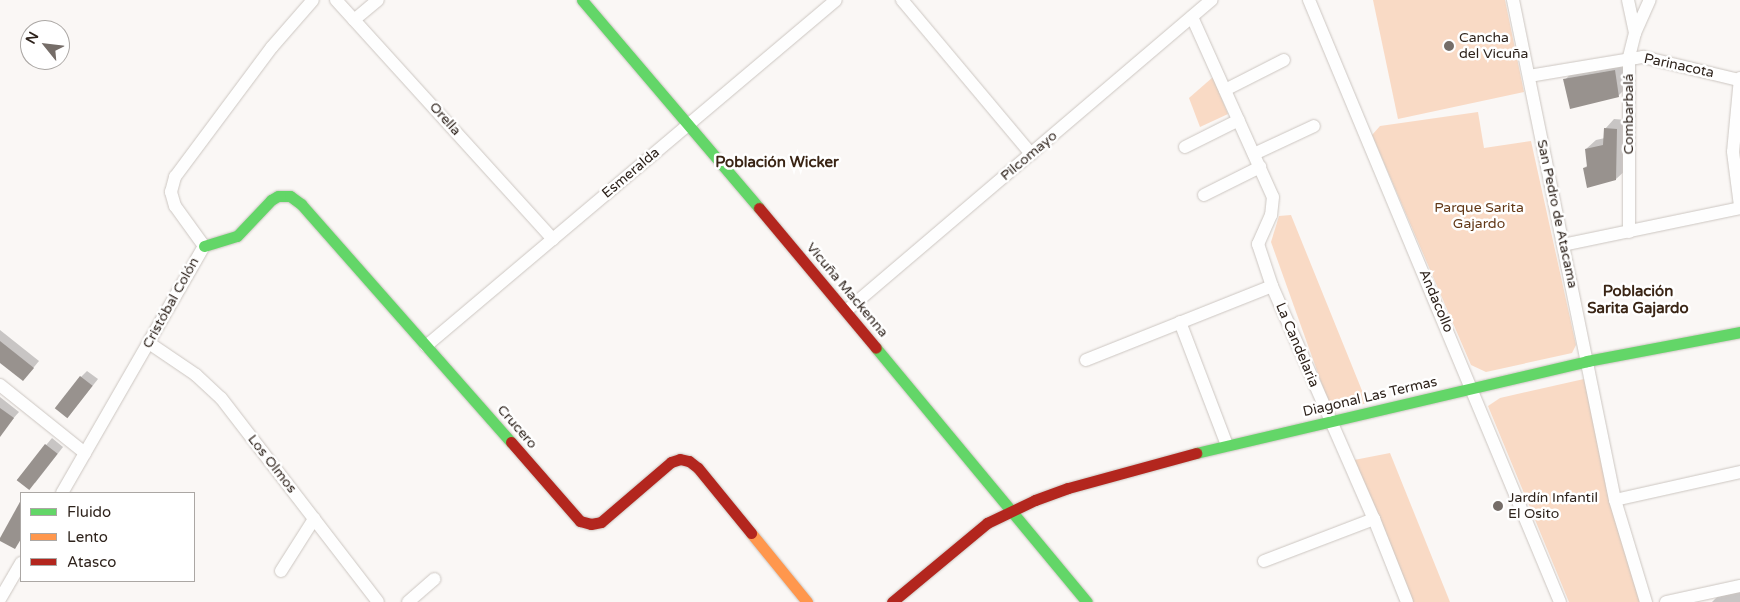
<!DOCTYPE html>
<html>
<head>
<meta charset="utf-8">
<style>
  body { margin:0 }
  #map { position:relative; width:1740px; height:602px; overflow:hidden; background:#faf7f5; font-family:"Varela Round",sans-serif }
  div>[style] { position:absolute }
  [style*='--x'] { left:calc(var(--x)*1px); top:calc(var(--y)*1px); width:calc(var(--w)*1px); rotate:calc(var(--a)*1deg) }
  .green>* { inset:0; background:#f9dac5 }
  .shadow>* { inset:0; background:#0003 }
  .building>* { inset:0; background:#98928e; transform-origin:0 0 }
  .roads { filter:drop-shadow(0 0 1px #ccc6c1) drop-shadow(0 0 1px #ccc6c1) }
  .street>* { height:12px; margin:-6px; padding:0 6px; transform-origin:6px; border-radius:6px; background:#fefefe }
  .fast>* { height:11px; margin:-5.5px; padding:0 5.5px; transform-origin:5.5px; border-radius:5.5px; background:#63d668 }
  .slow>* { height:11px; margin:-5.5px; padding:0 5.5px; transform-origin:5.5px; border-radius:5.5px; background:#ff974d }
  .jam>* { height:11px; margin:-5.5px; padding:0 5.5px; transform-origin:5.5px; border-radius:5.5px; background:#b3261e }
  .dots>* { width:14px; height:14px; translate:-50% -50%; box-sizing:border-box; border:2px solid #fff; border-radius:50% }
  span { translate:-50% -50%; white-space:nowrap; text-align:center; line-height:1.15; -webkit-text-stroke:5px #fff; paint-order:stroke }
  .poi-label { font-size:14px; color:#2e231c }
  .left { translate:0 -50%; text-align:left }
  .street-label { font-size:14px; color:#2e231c }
  .park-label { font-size:14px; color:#623817 }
  .neighbourhood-label { font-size:15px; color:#3a2515; font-weight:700 }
  .legend { position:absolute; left:20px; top:492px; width:175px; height:90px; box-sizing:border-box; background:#fff; border:1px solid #aba7a4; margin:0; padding:6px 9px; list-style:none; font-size:15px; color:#2e231c }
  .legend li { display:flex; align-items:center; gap:10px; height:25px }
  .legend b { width:25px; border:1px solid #aba7a4 }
  .north { position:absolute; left:20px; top:20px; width:50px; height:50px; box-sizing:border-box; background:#fff; border:1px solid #aba7a4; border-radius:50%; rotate:299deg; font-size:14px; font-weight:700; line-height:20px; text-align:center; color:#2e231c }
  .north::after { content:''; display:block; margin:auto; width:18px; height:22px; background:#756d68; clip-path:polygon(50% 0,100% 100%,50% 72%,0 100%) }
</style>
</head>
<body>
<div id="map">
  <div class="green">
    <i style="clip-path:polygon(1373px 0,1505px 0,1524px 92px,1398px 119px)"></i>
    <i style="clip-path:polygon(1213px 77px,1228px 114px,1200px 127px,1189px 98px)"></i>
    <i style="clip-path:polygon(1478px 112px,1484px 148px,1531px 141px,1576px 345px,1572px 353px,1486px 372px,1471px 365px,1372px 135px,1380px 126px)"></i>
    <i style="clip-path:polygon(1291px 215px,1367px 403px,1333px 412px,1325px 393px,1271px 242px,1279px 216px)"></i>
    <i style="clip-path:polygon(1584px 379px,1642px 602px,1569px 602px,1488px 406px,1500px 398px)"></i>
    <i style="clip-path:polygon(1390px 453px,1450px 602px,1413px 602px,1354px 460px)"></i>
  </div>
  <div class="shadow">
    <i style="clip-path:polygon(1624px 61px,1628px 86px,1618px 96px,1565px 80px,1574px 70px)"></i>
    <i style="clip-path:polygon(1614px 119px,1626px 120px,1626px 170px,1616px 179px,1584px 168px,1588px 165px,1586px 149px,1596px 140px,1605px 138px,1605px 129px)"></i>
    <i style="clip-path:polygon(0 330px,39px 361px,29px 373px,0 361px)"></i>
    <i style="clip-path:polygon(87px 371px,98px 379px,68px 417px,81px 377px)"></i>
    <i style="clip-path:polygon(0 397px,19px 412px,3px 430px,0 428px)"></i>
    <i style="clip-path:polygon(52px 438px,63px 447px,35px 483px,17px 480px)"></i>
    <i style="clip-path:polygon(1740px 589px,1740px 602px,1712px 602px,1721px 593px)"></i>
  </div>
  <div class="building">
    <i style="clip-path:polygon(1615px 70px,1619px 97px,1570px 109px,1563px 79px)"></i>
    <i style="clip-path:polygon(1604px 128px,1617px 129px,1616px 180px,1587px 188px,1583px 168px,1587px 167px,1585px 149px,1603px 145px)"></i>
    <i style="clip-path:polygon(0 341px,34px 368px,23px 381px,0 363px)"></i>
    <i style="left:80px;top:376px;width:16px;height:41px;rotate:38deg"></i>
    <i style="clip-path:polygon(0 408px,14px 418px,0 437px)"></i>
    <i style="left:45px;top:444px;width:16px;height:46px;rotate:38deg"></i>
    <i style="clip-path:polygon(21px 500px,21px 539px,15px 549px,0 541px,0 538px)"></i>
  </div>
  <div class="roads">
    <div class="street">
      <i style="--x:336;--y:0;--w:323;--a:47.8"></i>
      <i style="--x:902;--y:0;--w:201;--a:50"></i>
      <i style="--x:1309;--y:0;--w:652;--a:67.37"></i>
      <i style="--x:1513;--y:0;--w:510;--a:78.47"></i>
      <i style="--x:1615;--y:500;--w:107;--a:73.1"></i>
      <i style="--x:1628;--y:0;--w:34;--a:78"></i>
      <i style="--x:1192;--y:17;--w:197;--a:65.8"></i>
      <i style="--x:1273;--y:197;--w:18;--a:96"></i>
      <i style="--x:1271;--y:215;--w:32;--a:114"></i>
      <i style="--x:1258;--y:244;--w:44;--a:71.6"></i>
      <i style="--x:1272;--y:286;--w:254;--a:66.4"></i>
      <i style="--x:1374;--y:519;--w:89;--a:68.3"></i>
      <i style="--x:354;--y:20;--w:31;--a:-40"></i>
      <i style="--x:1529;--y:76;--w:116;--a:-9.5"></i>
      <i style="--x:1643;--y:57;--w:99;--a:13.5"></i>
      <i style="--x:1740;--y:78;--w:74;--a:95.4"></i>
      <i style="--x:1733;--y:152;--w:54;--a:82.6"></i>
      <i style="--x:1225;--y:90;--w:66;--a:-27"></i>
      <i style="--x:1185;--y:147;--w:60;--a:-26.6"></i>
      <i style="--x:1254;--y:154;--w:66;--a:-25"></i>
      <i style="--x:1204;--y:195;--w:63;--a:-26.6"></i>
      <i style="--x:1629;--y:232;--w:175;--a:-90"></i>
      <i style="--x:1629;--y:57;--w:25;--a:-76"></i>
      <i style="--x:1635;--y:33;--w:36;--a:-66"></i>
      <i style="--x:1563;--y:245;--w:181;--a:-11.8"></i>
      <i style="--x:846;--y:311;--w:480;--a:-40.4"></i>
      <i style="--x:1180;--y:322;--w:132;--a:69.1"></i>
      <i style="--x:149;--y:343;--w:57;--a:34.2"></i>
      <i style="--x:196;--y:375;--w:34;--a:43"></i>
      <i style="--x:221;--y:398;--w:257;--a:52.4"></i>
      <i style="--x:426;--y:346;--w:536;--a:-40.16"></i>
      <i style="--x:1086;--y:360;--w:200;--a:-21.7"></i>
      <i style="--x:0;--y:385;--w:109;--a:38.7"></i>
      <i style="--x:62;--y:493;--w:285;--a:-60.1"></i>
      <i style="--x:204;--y:246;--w:49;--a:-125.9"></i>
      <i style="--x:175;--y:206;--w:15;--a:-106"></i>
      <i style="--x:171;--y:192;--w:16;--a:-75"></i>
      <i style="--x:175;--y:177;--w:162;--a:-53.3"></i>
      <i style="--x:272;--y:47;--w:62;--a:-48.9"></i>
      <i style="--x:1615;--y:500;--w:128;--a:-12.6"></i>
      <i style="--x:1264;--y:561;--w:118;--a:-20.9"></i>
      <i style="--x:281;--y:571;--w:62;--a:-57.6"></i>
      <i style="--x:0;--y:599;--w:42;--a:-59.7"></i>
      <i style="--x:408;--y:602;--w:35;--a:-41"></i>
      <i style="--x:1666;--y:602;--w:76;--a:-12.2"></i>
    </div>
    <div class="fast">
      <i style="--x:582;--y:0;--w:273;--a:49.6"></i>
      <i style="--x:204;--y:246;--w:34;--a:-17"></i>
      <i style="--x:237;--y:236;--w:50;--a:-46.6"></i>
      <i style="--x:271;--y:200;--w:8;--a:-30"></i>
      <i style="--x:278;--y:196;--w:12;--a:0"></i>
      <i style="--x:290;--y:196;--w:14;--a:36"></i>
      <i style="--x:301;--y:204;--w:317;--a:48.6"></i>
      <i style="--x:876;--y:348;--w:330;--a:50.3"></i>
      <i style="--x:1196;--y:453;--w:402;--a:-13.2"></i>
      <i style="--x:1587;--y:361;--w:156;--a:-10.7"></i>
    </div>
    <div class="slow">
      <i style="--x:751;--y:533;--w:89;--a:50.9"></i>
    </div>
    <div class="jam">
      <i style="--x:759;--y:208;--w:182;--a:50.1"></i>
      <i style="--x:511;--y:442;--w:105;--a:48.9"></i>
      <i style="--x:580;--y:521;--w:11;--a:15"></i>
      <i style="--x:591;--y:524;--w:10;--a:-11"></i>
      <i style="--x:601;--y:522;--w:92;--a:-40.6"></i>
      <i style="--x:671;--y:462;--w:9;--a:-18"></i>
      <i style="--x:680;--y:459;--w:9;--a:13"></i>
      <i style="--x:689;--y:461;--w:11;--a:38"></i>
      <i style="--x:698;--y:468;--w:84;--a:50.8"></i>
      <i style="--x:892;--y:602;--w:124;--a:-39.7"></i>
      <i style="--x:987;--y:523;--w:53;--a:-25.6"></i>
      <i style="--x:1035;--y:500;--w:35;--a:-20"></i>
      <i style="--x:1068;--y:488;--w:133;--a:-15.3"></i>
    </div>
  </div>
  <div class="dots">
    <i style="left:1449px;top:46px;background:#756d68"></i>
    <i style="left:1498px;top:506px;background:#756d68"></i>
  </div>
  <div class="poi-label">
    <span class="left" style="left:1459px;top:46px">Cancha<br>del Vicuña</span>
    <span class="left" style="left:1508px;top:506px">Jardín Infantil<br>El Osito</span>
  </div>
  <div class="street-label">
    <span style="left:1679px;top:66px;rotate:12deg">Parinacota</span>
    <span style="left:1629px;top:114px;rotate:-90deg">Combarbalá</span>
    <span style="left:445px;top:119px;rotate:48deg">Orella</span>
    <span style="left:1029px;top:156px;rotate:-40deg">Pilcomayo</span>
    <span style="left:631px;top:173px;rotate:-40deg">Esmeralda</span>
    <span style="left:1557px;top:214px;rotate:78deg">San Pedro de Atacama</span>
    <span style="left:847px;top:290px;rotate:50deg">Vicuña Mackenna</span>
    <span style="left:1436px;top:301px;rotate:67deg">Andacollo</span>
    <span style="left:171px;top:303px;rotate:-61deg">Cristóbal Colón</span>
    <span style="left:1297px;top:345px;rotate:67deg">La Candelaria</span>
    <span style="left:1370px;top:397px;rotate:-13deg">Diagonal Las Termas</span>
    <span style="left:517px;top:427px;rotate:49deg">Crucero</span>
    <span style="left:272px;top:464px;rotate:52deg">Los Olmos</span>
  </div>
  <div class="park-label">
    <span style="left:1479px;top:216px">Parque Sarita<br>Gajardo</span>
  </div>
  <div class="neighbourhood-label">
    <span style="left:777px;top:163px">Población Wicker</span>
    <span style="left:1638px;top:300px">Población<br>Sarita Gajardo</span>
  </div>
  <ul class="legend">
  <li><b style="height:6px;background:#63d668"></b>Fluido</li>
  <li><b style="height:6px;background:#ff974d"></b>Lento</li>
  <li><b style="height:6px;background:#b3261e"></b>Atasco</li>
  </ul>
  <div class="north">N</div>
</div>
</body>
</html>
